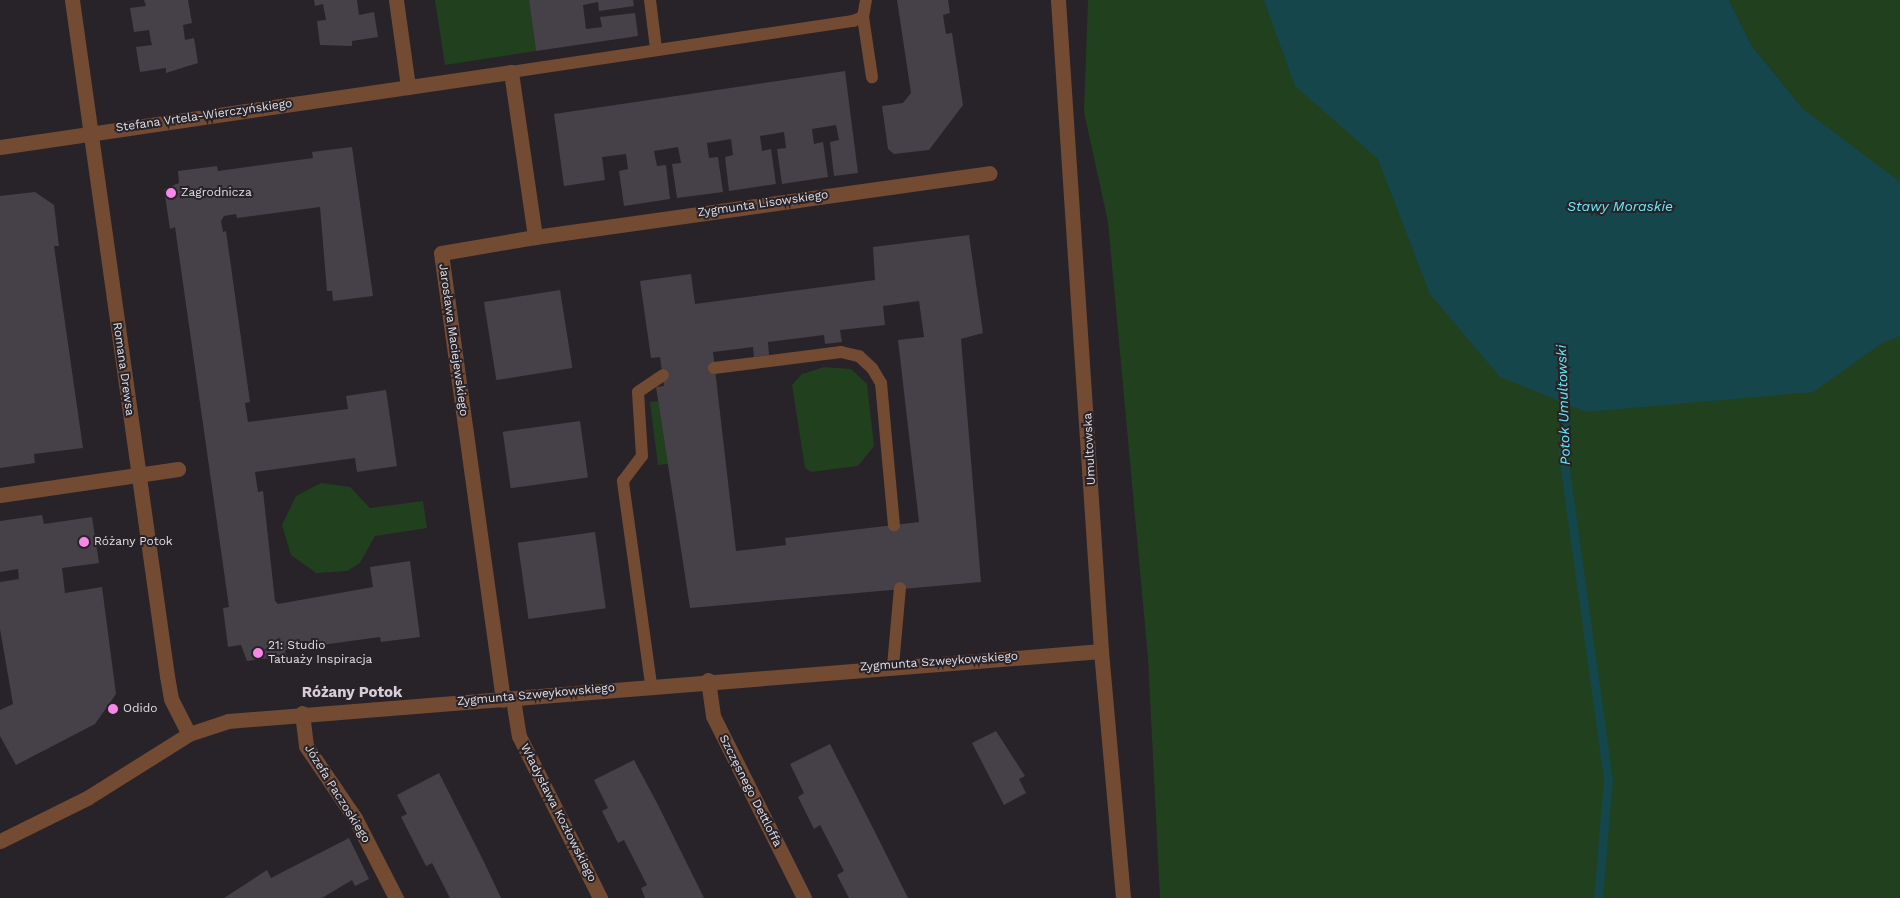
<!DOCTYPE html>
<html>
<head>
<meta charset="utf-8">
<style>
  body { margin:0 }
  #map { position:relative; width:1900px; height:898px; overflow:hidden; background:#282229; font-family:"Work Sans",sans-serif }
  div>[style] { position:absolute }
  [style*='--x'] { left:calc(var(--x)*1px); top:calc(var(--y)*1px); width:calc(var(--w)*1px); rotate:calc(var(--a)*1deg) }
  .green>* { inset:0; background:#21401d }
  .water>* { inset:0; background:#14464b }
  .stream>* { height:9px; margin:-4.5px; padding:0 4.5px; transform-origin:4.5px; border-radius:4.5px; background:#14464b }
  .building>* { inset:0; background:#464048; transform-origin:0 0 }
  .lane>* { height:12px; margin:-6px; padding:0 6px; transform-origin:6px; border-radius:6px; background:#734a32 }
  .street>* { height:15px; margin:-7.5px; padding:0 7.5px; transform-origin:7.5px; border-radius:7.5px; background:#734a32 }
  .dots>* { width:14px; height:14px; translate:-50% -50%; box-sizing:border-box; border:2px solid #282229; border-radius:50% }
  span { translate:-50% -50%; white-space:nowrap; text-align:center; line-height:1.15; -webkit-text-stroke:4px #282229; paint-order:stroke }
  .street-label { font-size:12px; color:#e1dee2 }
  .poi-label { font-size:12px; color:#e1dee2 }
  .left { translate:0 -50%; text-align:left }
  .water-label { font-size:14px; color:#66ebf9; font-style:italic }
  .quarter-label { font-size:15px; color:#d5ced7; font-weight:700 }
</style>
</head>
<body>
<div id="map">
  <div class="green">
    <i style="clip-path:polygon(435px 0,529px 0,536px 51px,445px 65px)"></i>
    <i style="clip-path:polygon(1088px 0,1471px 0,1803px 109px,1752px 46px,1729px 0,1900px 0,1900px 898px,1160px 898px,1148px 658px,1108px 222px,1084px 112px)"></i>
    <i style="clip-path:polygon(824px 367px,851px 369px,867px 384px,874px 446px,858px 466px,811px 472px,805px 468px,792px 385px,802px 374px)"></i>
    <i style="clip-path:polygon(658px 401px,668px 464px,658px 465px,650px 402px)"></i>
    <i style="clip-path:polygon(321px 483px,350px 487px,370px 508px,423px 501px,427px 528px,375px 536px,360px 563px,347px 571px,316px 573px,291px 555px,282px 525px,296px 496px)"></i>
  </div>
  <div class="water">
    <i style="clip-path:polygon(1264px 0,1729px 0,1752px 46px,1803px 109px,1900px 182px,1900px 336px,1881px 344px,1813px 392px,1586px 412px,1500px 377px,1430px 294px,1378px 159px,1295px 86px)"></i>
  </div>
  <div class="stream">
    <i style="--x:1565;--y:392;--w:63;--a:91.8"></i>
    <i style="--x:1563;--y:455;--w:327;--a:82.1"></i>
    <i style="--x:1608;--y:779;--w:119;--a:94.8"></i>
  </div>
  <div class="building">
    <i style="clip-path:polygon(144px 0,188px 0,192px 23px,183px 25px,185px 40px,194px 38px,198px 63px,166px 73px,166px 68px,140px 72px,136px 47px,152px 45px,151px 41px,149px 30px,134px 32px,130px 8px,146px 6px)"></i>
    <i style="clip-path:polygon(314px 0,357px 0,359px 15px,374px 12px,378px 37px,352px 41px,352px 46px,320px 45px,317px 21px,326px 20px,323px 4px,315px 6px)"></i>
    <i style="clip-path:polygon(529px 0,633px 0,634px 6px,599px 11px,598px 2px,583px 5px,586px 29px,602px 27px,600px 17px,635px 13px,638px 36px,536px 51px)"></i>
    <i style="clip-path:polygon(897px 0,948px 0,950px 13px,943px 15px,946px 34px,952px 33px,963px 105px,929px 150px,894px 154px,888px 149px,882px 106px,903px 103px,911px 93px)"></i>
    <i style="clip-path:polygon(845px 71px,858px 173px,834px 176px,830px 142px,839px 140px,836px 125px,812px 129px,814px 144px,823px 142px,828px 177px,782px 184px,777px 149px,786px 148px,784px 132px,760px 136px,762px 151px,771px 149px,776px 184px,729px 191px,725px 157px,733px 155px,731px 139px,707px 143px,709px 158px,718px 157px,723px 192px,677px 198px,672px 164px,681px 163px,678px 147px,654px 151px,657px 166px,666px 165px,670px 199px,624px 206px,619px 171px,628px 169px,626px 154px,602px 157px,605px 180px,564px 186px,554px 114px)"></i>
    <i style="clip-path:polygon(352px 147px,373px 296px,333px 301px,332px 291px,327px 291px,320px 207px,237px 218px,236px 214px,224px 216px,221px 221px,223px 232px,226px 231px,250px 402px,245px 403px,248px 422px,348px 409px,346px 396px,386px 390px,397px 466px,357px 472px,355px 458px,255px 472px,258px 492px,263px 491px,275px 601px,278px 604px,373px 587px,370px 567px,410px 561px,420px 637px,381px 642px,380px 637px,285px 650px,286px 656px,247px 661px,241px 645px,228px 647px,223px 608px,229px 607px,175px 227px,170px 229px,164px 189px,179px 183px,178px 171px,217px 166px,218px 171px,313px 158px,312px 152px)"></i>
    <i style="clip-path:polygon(35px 192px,54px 205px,59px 246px,54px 246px,83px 448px,34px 454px,35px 463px,0 468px,0 196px)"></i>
    <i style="clip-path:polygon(evenodd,969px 235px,983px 333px,961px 339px,981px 582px,690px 608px,656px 387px,664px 386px,660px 357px,651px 358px,640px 281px,691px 274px,695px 304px,875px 280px,873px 247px,969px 235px,919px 301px,924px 337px,898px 340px,919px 522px,785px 538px,786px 545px,736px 551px,713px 352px,753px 347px,754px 357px,769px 355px,768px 342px,824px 335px,825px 344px,842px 342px,840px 330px,885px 325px,883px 306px,919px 301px)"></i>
    <i style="left:560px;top:290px;width:79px;height:77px;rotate:81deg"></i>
    <i style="left:580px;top:421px;width:57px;height:78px;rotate:82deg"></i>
    <i style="clip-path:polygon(42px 515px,44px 524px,92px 517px,99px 563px,62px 568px,65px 593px,102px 587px,116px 694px,95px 724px,16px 765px,0 736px,0 710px,13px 704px,0 629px,0 582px,19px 579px,18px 569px,0 572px,0 521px)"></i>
    <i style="left:595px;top:532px;width:77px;height:78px;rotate:82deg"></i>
    <i style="clip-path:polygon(996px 731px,1025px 776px,1019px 779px,1026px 793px,1004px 805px,972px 743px)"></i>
    <i style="clip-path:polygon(830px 744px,875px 832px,908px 898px,849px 898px,837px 875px,844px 871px,820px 825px,814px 829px,798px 797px,804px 793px,790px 764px)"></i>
    <i style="clip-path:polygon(634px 760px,657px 803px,704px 898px,645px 898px,641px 888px,647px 885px,624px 840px,618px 843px,602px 811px,608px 808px,594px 780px)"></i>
    <i style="clip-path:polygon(439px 773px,483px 860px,501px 898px,450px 898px,432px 863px,426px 866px,401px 817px,407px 814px,397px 795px)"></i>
    <i style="clip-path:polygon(349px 838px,369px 879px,355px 886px,352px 880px,322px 898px,224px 898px,267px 870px,271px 878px)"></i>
  </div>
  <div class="lane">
    <i style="--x:650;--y:0;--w:49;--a:83"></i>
    <i style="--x:863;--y:17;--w:61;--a:81.5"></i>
    <i style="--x:511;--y:72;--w:346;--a:-8.5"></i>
    <i style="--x:853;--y:21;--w:11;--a:-22"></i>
    <i style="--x:863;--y:17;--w:17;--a:-80"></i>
    <i style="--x:714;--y:368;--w:128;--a:-7.2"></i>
    <i style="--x:841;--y:352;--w:18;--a:13"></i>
    <i style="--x:859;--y:356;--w:18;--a:43"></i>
    <i style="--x:872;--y:368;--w:17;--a:59"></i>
    <i style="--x:881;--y:383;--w:143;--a:84.8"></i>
    <i style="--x:893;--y:666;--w:78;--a:-84.9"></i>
    <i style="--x:651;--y:684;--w:205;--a:-97.9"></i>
    <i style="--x:623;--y:481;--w:31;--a:-53"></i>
    <i style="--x:642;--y:456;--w:64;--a:-93.6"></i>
    <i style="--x:638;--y:392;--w:30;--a:-34"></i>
  </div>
  <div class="street">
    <i style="--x:72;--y:0;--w:683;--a:82"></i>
    <i style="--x:167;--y:676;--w:23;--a:80"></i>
    <i style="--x:171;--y:699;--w:39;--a:63"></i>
    <i style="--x:396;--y:0;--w:88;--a:82.1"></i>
    <i style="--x:1058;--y:0;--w:652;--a:86.22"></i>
    <i style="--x:1101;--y:651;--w:248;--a:84.9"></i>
    <i style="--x:0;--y:147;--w:516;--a:-8.35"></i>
    <i style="--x:511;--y:72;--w:167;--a:81.7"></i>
    <i style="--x:535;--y:237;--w:95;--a:170.3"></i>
    <i style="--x:441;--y:253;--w:451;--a:82.1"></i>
    <i style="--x:535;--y:237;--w:459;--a:-8"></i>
    <i style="--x:0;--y:495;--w:180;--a:-8.3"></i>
    <i style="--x:708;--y:680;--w:36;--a:82"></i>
    <i style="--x:713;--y:716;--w:203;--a:63.4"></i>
    <i style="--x:513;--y:699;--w:37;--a:81"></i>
    <i style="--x:519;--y:736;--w:181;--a:63.4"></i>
    <i style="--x:302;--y:713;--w:33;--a:83"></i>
    <i style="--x:306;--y:746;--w:87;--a:55.8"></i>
    <i style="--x:355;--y:818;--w:90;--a:62.9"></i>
    <i style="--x:0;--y:841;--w:97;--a:-26.3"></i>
    <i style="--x:87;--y:798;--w:120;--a:-32.1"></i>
    <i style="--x:189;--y:734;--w:41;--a:-18.4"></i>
    <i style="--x:228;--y:721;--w:876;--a:-4.58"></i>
  </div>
  <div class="dots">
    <i style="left:171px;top:193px;background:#f987e8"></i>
    <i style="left:84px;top:542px;background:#f987e8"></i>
    <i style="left:258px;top:653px;background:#f987e8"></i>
    <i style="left:113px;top:709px;background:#f987e8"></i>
  </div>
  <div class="street-label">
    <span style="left:204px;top:116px;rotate:-8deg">Stefana Vrtela-Wierczyńskiego</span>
    <span style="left:763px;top:204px;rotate:-8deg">Zygmunta Lisowskiego</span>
    <span style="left:453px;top:340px;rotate:82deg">Jarosława Maciejewskiego</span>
    <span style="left:123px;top:369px;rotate:82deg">Romana Drewsa</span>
    <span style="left:1090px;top:449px;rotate:-93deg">Umultowska</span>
    <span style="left:939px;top:662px;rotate:-4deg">Zygmunta Szweykowskiego</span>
    <span style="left:536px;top:695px;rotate:-5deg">Zygmunta Szweykowskiego</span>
    <span style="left:750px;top:791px;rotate:63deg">Szczęsnego Dettloffa</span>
    <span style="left:337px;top:794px;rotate:58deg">Józefa Paczoskiego</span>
    <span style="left:558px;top:813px;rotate:63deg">Władysława Kozłowskiego</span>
  </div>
  <div class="poi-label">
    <span class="left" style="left:181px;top:193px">Zagrodnicza</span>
    <span class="left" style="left:94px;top:542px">Różany Potok</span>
    <span class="left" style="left:268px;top:653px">21: Studio<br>Tatuaży Inspiracja</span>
    <span class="left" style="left:123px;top:709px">Odido</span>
  </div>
  <div class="water-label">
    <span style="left:1620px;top:206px">Stawy Moraskie</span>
    <span style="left:1563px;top:405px;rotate:-92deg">Potok Umultowski</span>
  </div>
  <div class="quarter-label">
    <span style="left:352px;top:693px">Różany Potok</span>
  </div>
</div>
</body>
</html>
